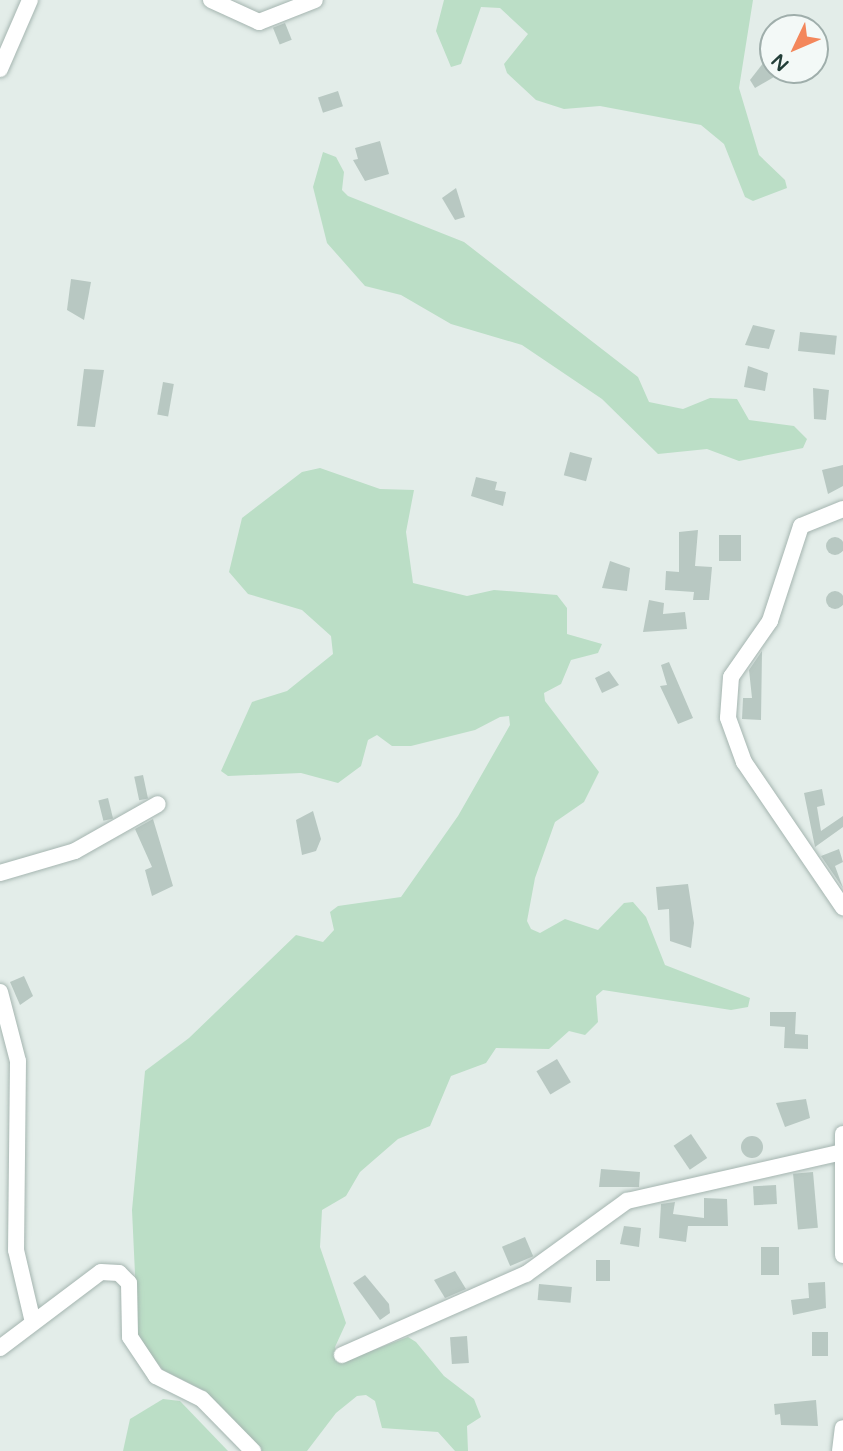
<!DOCTYPE html>
<html>
<head>
<meta charset="utf-8">
<style>
  body { margin:0 }
  #map { position:relative; width:843px; height:1451px; overflow:hidden; background:#e3ede9; font-family:"Varela Round",sans-serif }
  div>[style] { position:absolute }
  [style*='--x'] { left:calc(var(--x)*1px); top:calc(var(--y)*1px); width:calc(var(--w)*1px); rotate:calc(var(--a)*1deg) }
  .green>* { inset:0; background:#bbdec6 }
  .building>* { inset:0; background:#b8c8c2; transform-origin:0 0 }
  .round { border-radius:50% }
  .roads { filter:drop-shadow(0 0 2px #a5b5b0) drop-shadow(0 0 2px #a5b5b0) }
  .minor>* { height:16px; margin:-8px; padding:0 8px; transform-origin:8px; border-radius:8px; background:#fff }
  span { translate:-50% -50%; white-space:nowrap; text-align:center; line-height:1.15; -webkit-text-stroke:5px #f3f9f7; paint-order:stroke }
  .north { position:absolute; left:759px; top:14px; width:70px; height:70px; box-sizing:border-box; background:#f3f9f7; border:2px solid #9faeab; border-radius:50%; rotate:226deg; font-size:19px; font-weight:700; line-height:28px; text-align:center; color:#223e38 }
  .north::after { content:''; display:block; margin:auto; width:24px; height:32px; background:#f3875b; clip-path:polygon(50% 0,100% 100%,50% 72%,0 100%) }
</style>
</head>
<body>
<div id="map">
  <div class="green">
    <i style="clip-path:polygon(444px 0,753px 0,739px 88px,759px 155px,785px 180px,787px 188px,753px 201px,745px 197px,724px 144px,701px 125px,600px 106px,564px 109px,536px 100px,507px 73px,504px 64px,528px 34px,500px 8px,481px 7px,461px 64px,451px 67px,436px 31px)"></i>
    <i style="clip-path:polygon(323px 152px,336px 157px,344px 172px,342px 190px,348px 196px,464px 242px,638px 377px,649px 402px,683px 409px,710px 398px,737px 399px,749px 420px,794px 426px,807px 439px,803px 448px,739px 461px,707px 449px,658px 454px,602px 399px,522px 345px,451px 324px,401px 295px,365px 286px,327px 243px,313px 187px)"></i>
    <i style="clip-path:polygon(320px 468px,380px 489px,414px 490px,406px 532px,413px 583px,467px 596px,494px 590px,557px 595px,567px 608px,567px 634px,602px 644px,598px 653px,571px 660px,561px 684px,544px 693px,545px 701px,599px 772px,584px 802px,555px 822px,535px 878px,527px 921px,531px 929px,540px 933px,565px 919px,598px 930px,624px 903px,633px 902px,646px 917px,665px 965px,750px 998px,748px 1007px,731px 1010px,603px 990px,596px 996px,598px 1022px,585px 1035px,569px 1031px,549px 1049px,496px 1048px,486px 1063px,451px 1076px,430px 1126px,398px 1139px,360px 1172px,346px 1196px,322px 1210px,320px 1247px,346px 1323px,335px 1347px,339px 1363px,408px 1337px,416px 1342px,444px 1376px,474px 1399px,481px 1417px,467px 1426px,468px 1451px,455px 1451px,438px 1432px,382px 1428px,375px 1401px,366px 1395px,357px 1396px,336px 1413px,307px 1451px,262px 1451px,205px 1391px,163px 1370px,138px 1338px,132px 1210px,145px 1071px,189px 1038px,296px 935px,323px 942px,334px 930px,330px 912px,338px 906px,401px 897px,458px 816px,510px 725px,509px 716px,500px 717px,475px 730px,411px 746px,392px 746px,377px 735px,368px 740px,361px 766px,338px 783px,301px 773px,228px 776px,221px 771px,252px 702px,287px 691px,333px 654px,331px 636px,302px 610px,248px 594px,229px 572px,242px 518px,302px 472px)"></i>
    <i style="clip-path:polygon(163px 1399px,180px 1401px,228px 1451px,123px 1451px,130px 1419px)"></i>
  </div>
  <div class="building">
    <i style="left:285px;top:23px;width:18px;height:13px;rotate:68deg"></i>
    <i style="clip-path:polygon(764px 62px,774px 77px,755px 88px,750px 80px)"></i>
    <i style="left:338px;top:91px;width:16px;height:21px;rotate:72deg"></i>
    <i style="clip-path:polygon(380px 141px,389px 174px,365px 181px,353px 160px,358px 159px,355px 148px)"></i>
    <i style="clip-path:polygon(456px 188px,465px 217px,455px 220px,442px 198px)"></i>
    <i style="clip-path:polygon(71px 279px,91px 282px,84px 320px,67px 310px)"></i>
    <i style="clip-path:polygon(753px 325px,775px 330px,769px 349px,745px 345px)"></i>
    <i style="left:800px;top:332px;width:37px;height:19px;rotate:6deg"></i>
    <i style="clip-path:polygon(748px 366px,768px 373px,765px 391px,744px 387px)"></i>
    <i style="clip-path:polygon(84px 369px,104px 370px,95px 427px,77px 426px)"></i>
    <i style="left:163px;top:382px;width:11px;height:33px;rotate:10deg"></i>
    <i style="clip-path:polygon(813px 388px,829px 390px,826px 420px,814px 419px)"></i>
    <i style="left:570px;top:452px;width:23px;height:24px;rotate:15deg"></i>
    <i style="clip-path:polygon(843px 465px,843px 486px,828px 494px,822px 470px)"></i>
    <i style="clip-path:polygon(476px 477px,497px 482px,495px 490px,506px 492px,503px 506px,471px 496px)"></i>
    <i style="clip-path:polygon(698px 530px,695px 566px,712px 567px,709px 600px,693px 600px,694px 592px,665px 590px,666px 571px,679px 572px,679px 532px)"></i>
    <i style="left:719px;top:535px;width:22px;height:26px"></i>
    <i class="round" style="left:826px;top:537px;width:18px;height:18px"></i>
    <i style="clip-path:polygon(610px 561px,630px 568px,627px 591px,602px 588px)"></i>
    <i class="round" style="left:826px;top:591px;width:18px;height:18px"></i>
    <i style="clip-path:polygon(649px 600px,664px 603px,663px 614px,685px 612px,687px 629px,643px 632px)"></i>
    <i style="clip-path:polygon(762px 651px,761px 720px,742px 719px,743px 698px,752px 698px,749px 670px)"></i>
    <i style="clip-path:polygon(669px 662px,693px 718px,678px 724px,660px 686px,667px 685px,661px 665px)"></i>
    <i style="clip-path:polygon(609px 671px,619px 685px,602px 693px,595px 678px)"></i>
    <i style="left:143px;top:775px;width:24px;height:9px;rotate:78deg"></i>
    <i style="clip-path:polygon(822px 789px,825px 805px,817px 807px,821px 831px,843px 816px,843px 827px,815px 847px,804px 793px)"></i>
    <i style="left:108px;top:798px;width:21px;height:10px;rotate:76deg"></i>
    <i style="clip-path:polygon(313px 811px,321px 839px,316px 851px,302px 855px,296px 820px)"></i>
    <i style="clip-path:polygon(153px 819px,173px 886px,152px 896px,145px 870px,152px 867px,135px 829px)"></i>
    <i style="clip-path:polygon(839px 849px,843px 862px,835px 866px,843px 888px,821px 856px)"></i>
    <i style="clip-path:polygon(688px 884px,694px 923px,691px 948px,670px 941px,669px 909px,658px 910px,656px 887px)"></i>
    <i style="clip-path:polygon(24px 976px,33px 996px,20px 1005px,10px 982px)"></i>
    <i style="clip-path:polygon(770px 1012px,796px 1012px,795px 1034px,808px 1035px,808px 1049px,784px 1048px,785px 1027px,770px 1026px)"></i>
    <i style="left:557px;top:1059px;width:27px;height:24px;rotate:59deg"></i>
    <i style="clip-path:polygon(806px 1099px,810px 1118px,785px 1127px,776px 1103px)"></i>
    <i style="left:691px;top:1134px;width:29px;height:21px;rotate:56deg"></i>
    <i class="round" style="left:741px;top:1136px;width:22px;height:22px"></i>
    <i style="clip-path:polygon(601px 1169px,640px 1172px,639px 1187px,599px 1187px)"></i>
    <i style="left:813px;top:1172px;width:56px;height:20px;rotate:85deg"></i>
    <i style="left:776px;top:1185px;width:19px;height:23px;rotate:87deg"></i>
    <i style="clip-path:polygon(704px 1198px,727px 1199px,728px 1226px,688px 1226px,686px 1242px,659px 1238px,661px 1204px,675px 1202px,673px 1214px,704px 1218px)"></i>
    <i style="clip-path:polygon(624px 1226px,641px 1228px,639px 1247px,620px 1244px)"></i>
    <i style="left:525px;top:1237px;width:21px;height:25px;rotate:67deg"></i>
    <i style="left:761px;top:1247px;width:18px;height:28px"></i>
    <i style="left:596px;top:1260px;width:14px;height:21px"></i>
    <i style="clip-path:polygon(455px 1271px,466px 1289px,445px 1298px,434px 1280px)"></i>
    <i style="clip-path:polygon(365px 1275px,389px 1304px,390px 1313px,380px 1320px,353px 1283px)"></i>
    <i style="clip-path:polygon(825px 1282px,826px 1308px,793px 1315px,791px 1300px,809px 1298px,808px 1283px)"></i>
    <i style="left:539px;top:1284px;width:33px;height:16px;rotate:5deg"></i>
    <i style="left:812px;top:1332px;width:16px;height:24px"></i>
    <i style="left:467px;top:1336px;width:27px;height:17px;rotate:86deg"></i>
    <i style="clip-path:polygon(816px 1400px,818px 1426px,781px 1425px,780px 1414px,775px 1415px,774px 1404px)"></i>
  </div>
  <div class="roads">
    <div class="minor">
      <i style="--x:211;--y:0;--w:53;--a:24.6"></i>
      <i style="--x:259;--y:22;--w:60;--a:-21.4"></i>
      <i style="--x:0;--y:69;--w:75;--a:-66.5"></i>
      <i style="--x:843;--y:509;--w:45;--a:158"></i>
      <i style="--x:801;--y:526;--w:100;--a:108.1"></i>
      <i style="--x:770;--y:621;--w:68;--a:124.9"></i>
      <i style="--x:731;--y:677;--w:41;--a:94.2"></i>
      <i style="--x:728;--y:718;--w:47;--a:70"></i>
      <i style="--x:744;--y:762;--w:176;--a:55.7"></i>
      <i style="--x:0;--y:873;--w:78;--a:-16.3"></i>
      <i style="--x:75;--y:851;--w:95;--a:-29.5"></i>
      <i style="--x:0;--y:992;--w:71;--a:75.4"></i>
      <i style="--x:18;--y:1061;--w:189;--a:90.6"></i>
      <i style="--x:16;--y:1250;--w:70;--a:76.8"></i>
      <i style="--x:843;--y:1134;--w:121;--a:90"></i>
      <i style="--x:0;--y:1348;--w:126;--a:-37"></i>
      <i style="--x:101;--y:1272;--w:18;--a:3"></i>
      <i style="--x:119;--y:1273;--w:14;--a:45"></i>
      <i style="--x:129;--y:1283;--w:54;--a:88.9"></i>
      <i style="--x:130;--y:1337;--w:47;--a:56.3"></i>
      <i style="--x:156;--y:1376;--w:51;--a:26.6"></i>
      <i style="--x:202;--y:1399;--w:73;--a:45.6"></i>
      <i style="--x:342;--y:1355;--w:201;--a:-23.8"></i>
      <i style="--x:526;--y:1274;--w:125;--a:-35.9"></i>
      <i style="--x:627;--y:1201;--w:221;--a:-12.8"></i>
      <i style="--x:840;--y:1451;--w:23;--a:-83"></i>
    </div>
  </div>
  <div class="north">N</div>
</div>
</body>
</html>
